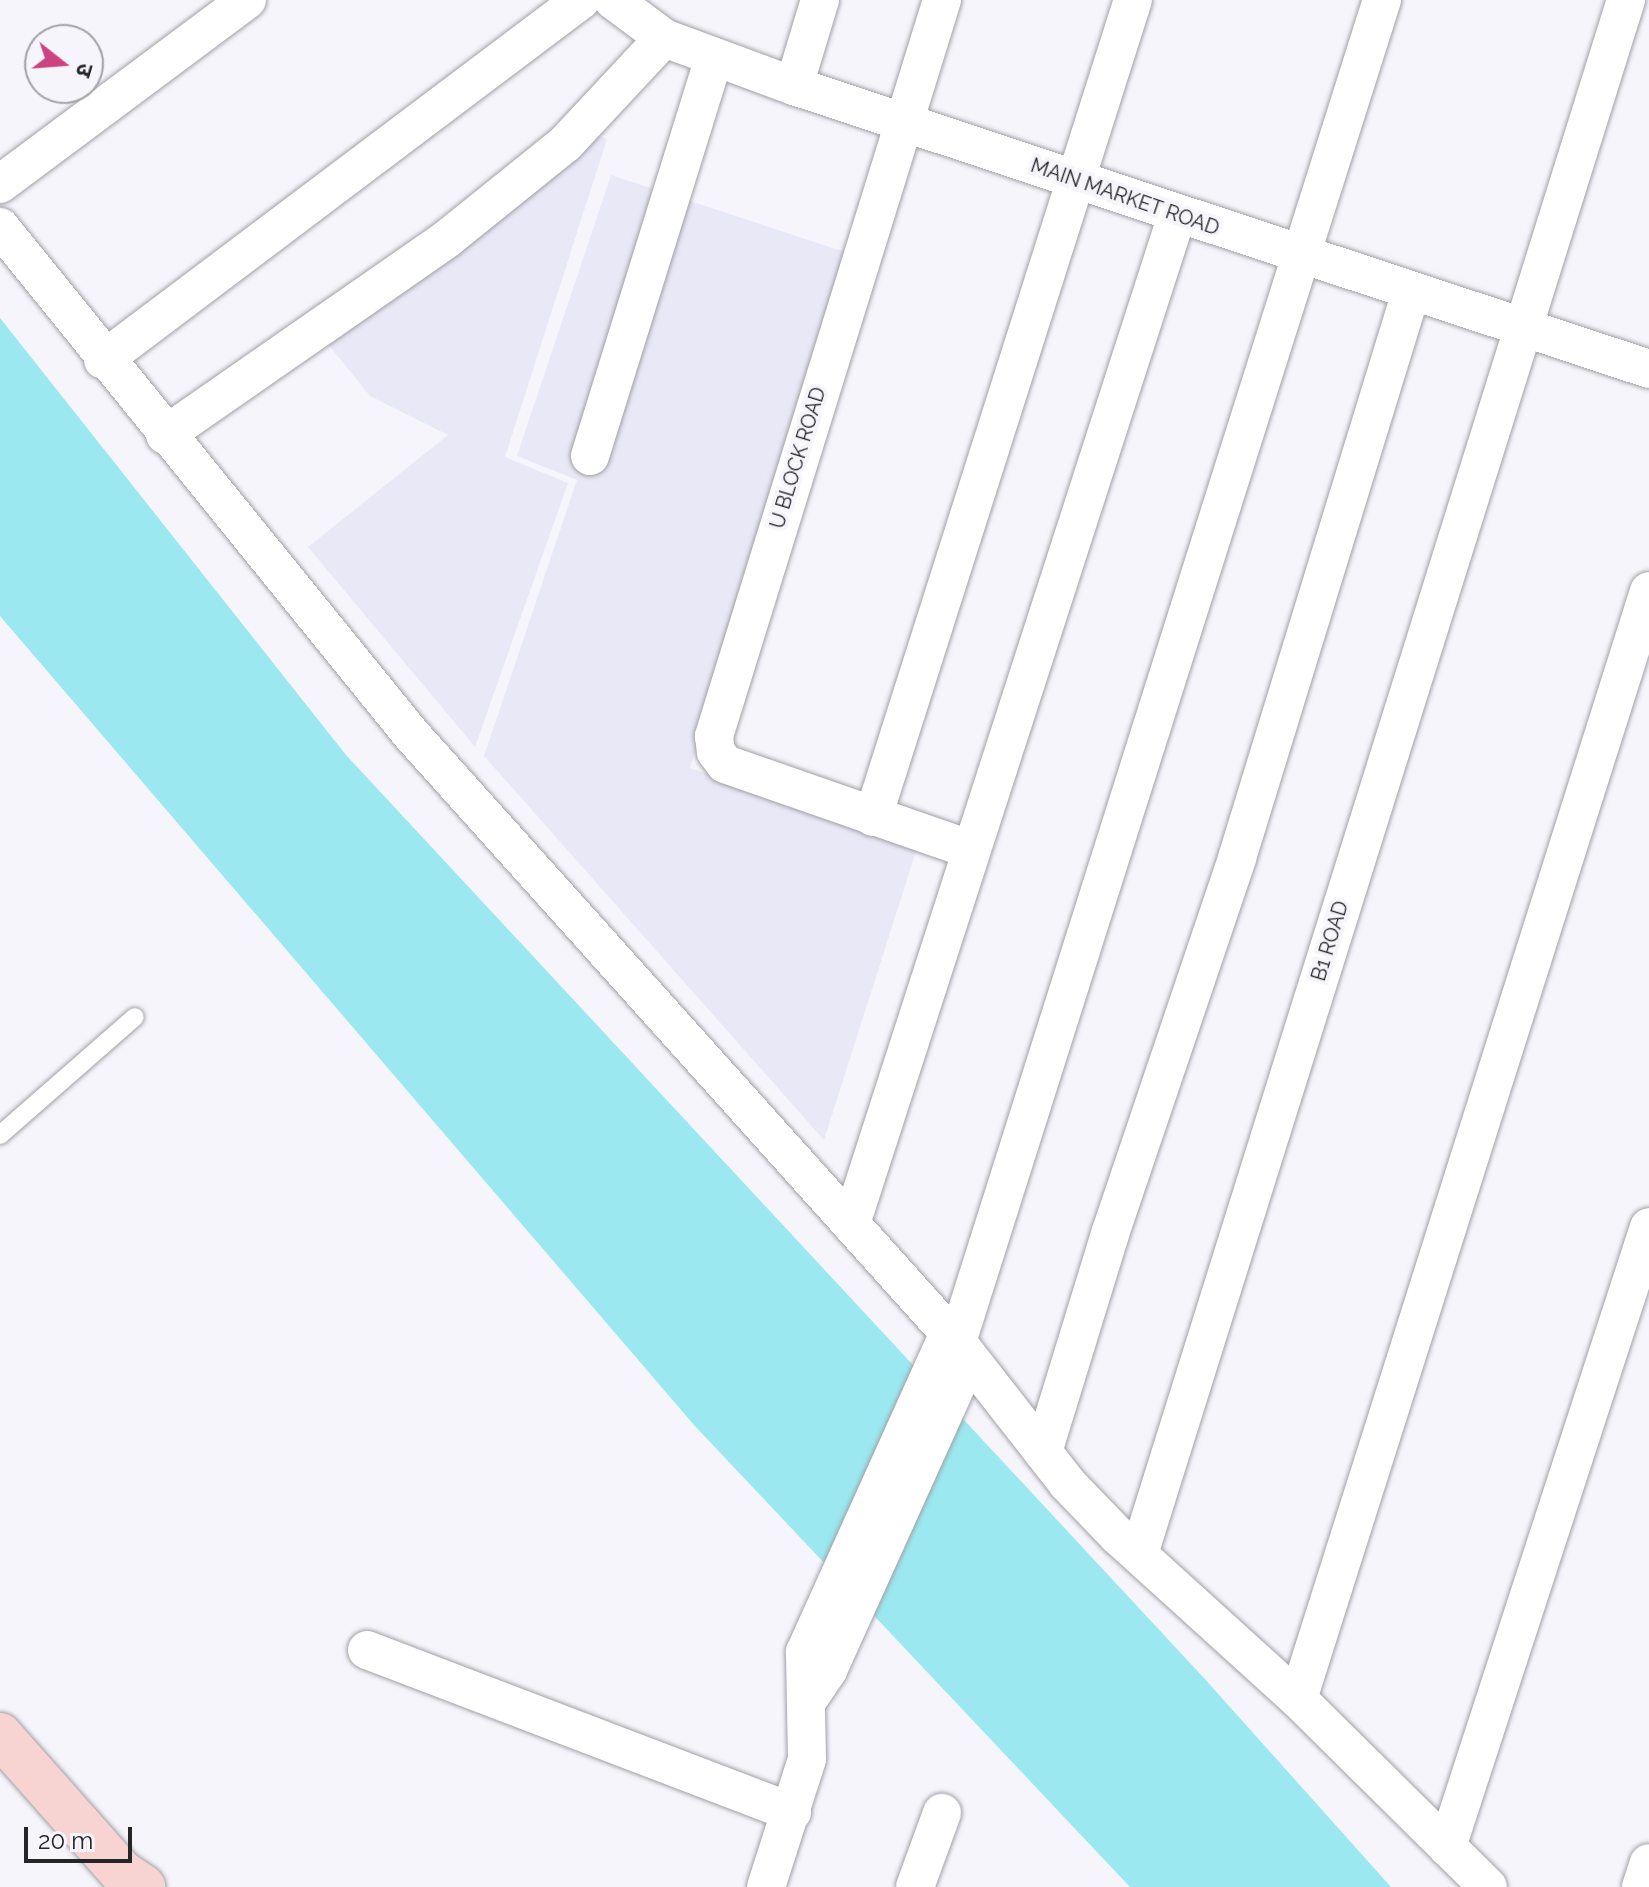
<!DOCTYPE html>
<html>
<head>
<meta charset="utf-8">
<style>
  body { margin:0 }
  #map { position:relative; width:1649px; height:1887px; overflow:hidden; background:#f6f5fc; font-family:Raleway,"Noto Sans Devanagari",sans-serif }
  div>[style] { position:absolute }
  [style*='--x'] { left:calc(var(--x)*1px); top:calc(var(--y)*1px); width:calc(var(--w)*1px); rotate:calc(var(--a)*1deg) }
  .built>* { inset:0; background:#e9e8f6 }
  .water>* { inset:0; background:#9be8f0 }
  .roads { filter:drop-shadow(0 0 2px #a0a0a6) drop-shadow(0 0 2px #a0a0a6) }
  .lane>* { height:18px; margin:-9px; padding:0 9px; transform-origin:9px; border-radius:9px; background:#fff }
  .street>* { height:38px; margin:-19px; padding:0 19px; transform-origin:19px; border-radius:19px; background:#fff }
  .secondary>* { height:44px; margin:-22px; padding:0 22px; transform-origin:22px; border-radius:22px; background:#f7d4d2 }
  span { translate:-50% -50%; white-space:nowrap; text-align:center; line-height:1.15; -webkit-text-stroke:8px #f6f5fc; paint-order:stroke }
  .street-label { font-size:20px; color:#252528 }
  .north { position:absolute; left:24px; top:24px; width:80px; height:80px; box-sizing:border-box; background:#f6f5fc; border:2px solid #a2a2a7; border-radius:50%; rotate:107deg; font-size:22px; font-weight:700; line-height:32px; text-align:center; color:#252528 }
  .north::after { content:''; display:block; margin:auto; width:28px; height:36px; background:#cc447f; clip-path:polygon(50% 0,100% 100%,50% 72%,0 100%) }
  .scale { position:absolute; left:24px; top:1827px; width:108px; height:36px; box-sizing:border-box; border:4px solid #252528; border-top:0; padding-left:10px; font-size:24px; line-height:28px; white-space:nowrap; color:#252528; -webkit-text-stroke:6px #f6f5fc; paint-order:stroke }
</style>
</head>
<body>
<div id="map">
  <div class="built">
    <i style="clip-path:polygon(577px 127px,607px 139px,505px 457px,568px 483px,475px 747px,308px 547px,448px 435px,370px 396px,319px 333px)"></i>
    <i style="clip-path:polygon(611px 175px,851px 254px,690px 768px,918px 845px,824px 1140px,484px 756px,577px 480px,517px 456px)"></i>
  </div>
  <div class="water">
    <i style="clip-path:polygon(0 318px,346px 755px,1203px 1677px,1391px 1887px,1130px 1887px,694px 1425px,0 616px)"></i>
  </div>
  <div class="roads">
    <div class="lane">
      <i style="--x:0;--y:1135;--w:179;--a:-41.2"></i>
    </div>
    <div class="street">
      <i style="--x:613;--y:0;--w:64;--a:36.7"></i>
      <i style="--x:664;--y:38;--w:139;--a:20.3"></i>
      <i style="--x:794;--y:86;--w:901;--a:18.31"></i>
      <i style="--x:942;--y:0;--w:771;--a:107.21"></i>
      <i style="--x:714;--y:736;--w:16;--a:83"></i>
      <i style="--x:716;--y:752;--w:15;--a:53"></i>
      <i style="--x:725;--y:764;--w:258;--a:19.2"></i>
      <i style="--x:794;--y:86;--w:90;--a:-73.2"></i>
      <i style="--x:0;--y:184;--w:308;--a:-36.7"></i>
      <i style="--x:0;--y:227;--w:651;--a:50.98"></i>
      <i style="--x:410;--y:733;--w:819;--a:48.07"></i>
      <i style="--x:957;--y:1342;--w:179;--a:52"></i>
      <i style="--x:1067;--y:1483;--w:74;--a:46.1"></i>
      <i style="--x:1118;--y:1536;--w:243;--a:42.2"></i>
      <i style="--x:1298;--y:1699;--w:267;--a:44.7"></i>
      <i style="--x:103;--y:360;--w:598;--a:-36.98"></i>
      <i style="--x:165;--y:435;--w:345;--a:-34.8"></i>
      <i style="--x:448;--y:238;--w:150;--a:-38.8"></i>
      <i style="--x:565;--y:144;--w:145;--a:-47"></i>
      <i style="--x:590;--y:456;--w:418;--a:-72.7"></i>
      <i style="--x:873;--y:817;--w:857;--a:-72.35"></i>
      <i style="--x:851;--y:1224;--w:1060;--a:-72.09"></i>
      <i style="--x:957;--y:1342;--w:1408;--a:-72.43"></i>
      <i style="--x:1043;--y:1452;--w:228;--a:-72.9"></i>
      <i style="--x:1110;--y:1234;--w:397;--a:-71.3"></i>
      <i style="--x:1237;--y:858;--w:592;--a:-72.91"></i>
      <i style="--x:1139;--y:1554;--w:1629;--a:-72.6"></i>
      <i style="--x:367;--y:1650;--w:455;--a:20.9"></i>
      <i style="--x:1298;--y:1699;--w:1162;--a:-72.42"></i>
      <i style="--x:808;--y:1700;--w:36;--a:-56"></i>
      <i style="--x:828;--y:1670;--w:342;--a:-65.7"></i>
      <i style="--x:1447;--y:1847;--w:652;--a:-71.95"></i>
      <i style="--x:766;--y:1887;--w:134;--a:-72.2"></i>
      <i style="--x:807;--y:1759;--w:107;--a:-91.1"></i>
      <i style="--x:805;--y:1652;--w:350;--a:-65.7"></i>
      <i style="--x:915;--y:1887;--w:79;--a:-70"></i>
      <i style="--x:1641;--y:1887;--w:25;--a:-72"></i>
    </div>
    <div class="secondary">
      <i style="--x:0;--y:1735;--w:183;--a:48.5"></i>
      <i style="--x:121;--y:1872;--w:27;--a:34"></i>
    </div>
  </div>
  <div class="street-label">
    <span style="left:1125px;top:197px;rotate:19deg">MAIN MARKET ROAD</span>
    <span style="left:798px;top:458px;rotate:-73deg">U BLOCK ROAD</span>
    <span style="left:1330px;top:941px;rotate:-73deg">B1 ROAD</span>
  </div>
  <div class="north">उ</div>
  <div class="scale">20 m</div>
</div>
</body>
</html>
